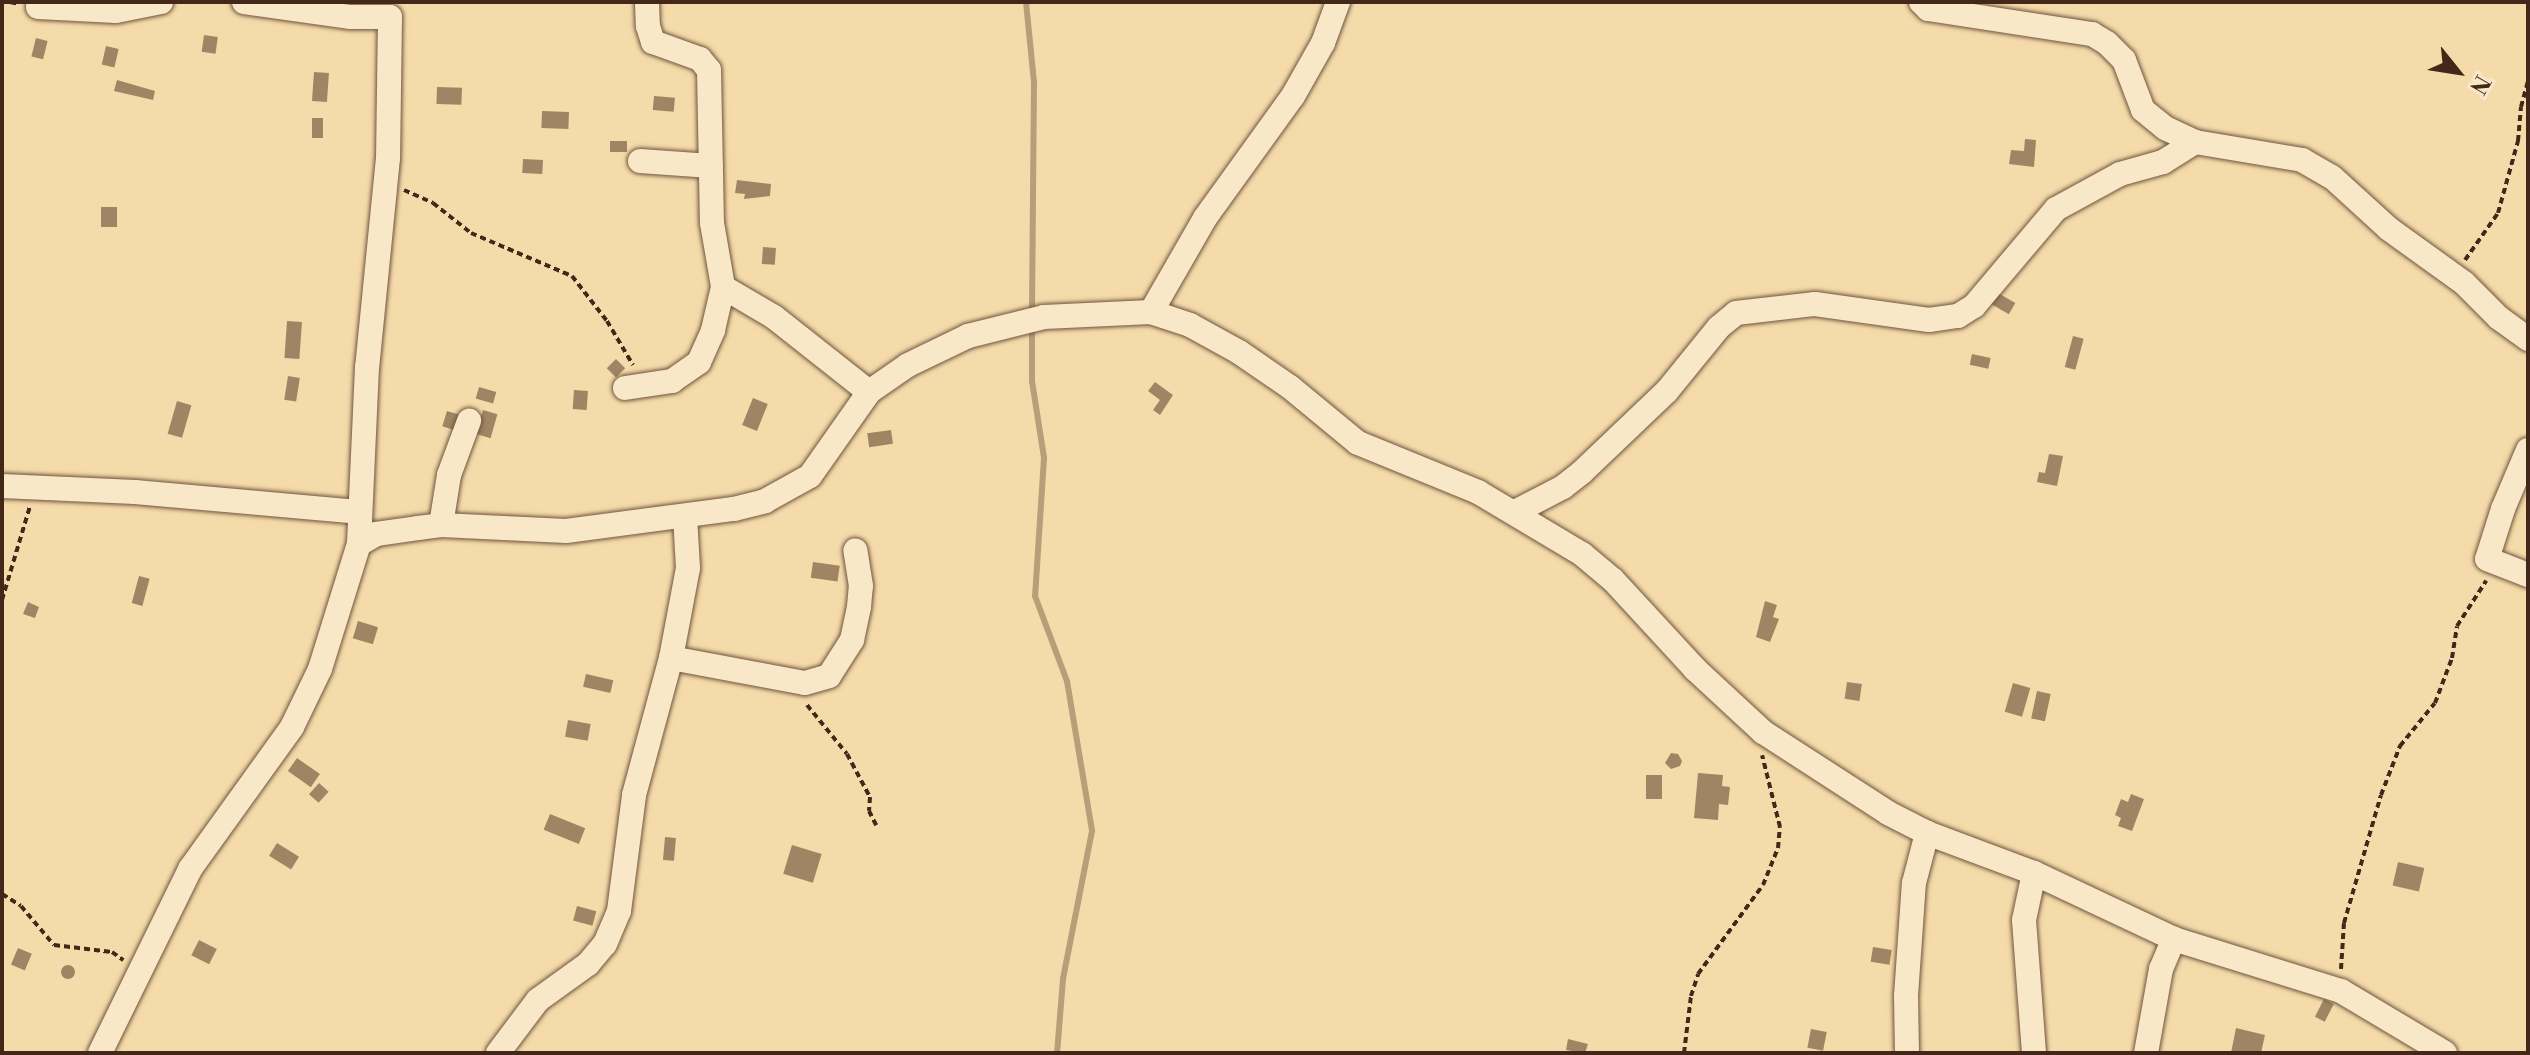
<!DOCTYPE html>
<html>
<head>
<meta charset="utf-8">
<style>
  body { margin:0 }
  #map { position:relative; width:2530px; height:1055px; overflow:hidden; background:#f5dbaa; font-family:"Libre Bodoni",serif }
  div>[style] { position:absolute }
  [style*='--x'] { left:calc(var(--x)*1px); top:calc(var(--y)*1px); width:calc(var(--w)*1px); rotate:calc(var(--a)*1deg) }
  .stream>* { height:6px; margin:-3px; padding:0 3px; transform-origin:3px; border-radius:3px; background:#b89e79 }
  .building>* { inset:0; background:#a08564; transform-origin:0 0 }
  .round { border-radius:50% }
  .path>* { height:4px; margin-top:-2px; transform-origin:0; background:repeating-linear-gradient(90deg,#432719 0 6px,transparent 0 10px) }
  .roads { filter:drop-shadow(0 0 2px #70543d) drop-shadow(0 0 2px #70543d) }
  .minor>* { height:24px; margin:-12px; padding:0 12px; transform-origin:12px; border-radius:12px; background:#f8e8c8 }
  span { translate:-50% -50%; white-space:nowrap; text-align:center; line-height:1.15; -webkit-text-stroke:7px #f8e8c8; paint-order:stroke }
  .frame { position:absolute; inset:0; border:4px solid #432719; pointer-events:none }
  .north { position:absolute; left:2418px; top:32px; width:80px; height:80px; -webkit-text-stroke:6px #f8e8c8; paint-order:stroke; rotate:120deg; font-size:22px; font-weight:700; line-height:32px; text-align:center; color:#432719 }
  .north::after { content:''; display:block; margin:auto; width:28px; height:36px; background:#432719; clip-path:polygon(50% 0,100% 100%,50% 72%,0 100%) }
</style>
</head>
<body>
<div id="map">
  <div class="stream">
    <i style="--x:1026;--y:2;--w:80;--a:84.3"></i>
    <i style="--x:1034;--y:82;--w:232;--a:90.5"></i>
    <i style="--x:1032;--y:325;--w:56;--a:90"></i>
    <i style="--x:1032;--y:381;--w:78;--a:81.1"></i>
    <i style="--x:1044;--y:458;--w:138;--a:93.7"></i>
    <i style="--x:1035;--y:596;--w:91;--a:69.4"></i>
    <i style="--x:1067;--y:681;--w:152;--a:80.5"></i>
    <i style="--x:1092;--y:831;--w:151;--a:101.1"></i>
    <i style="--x:1063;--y:979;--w:74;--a:94.6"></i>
  </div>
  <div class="building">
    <i style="left:204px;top:35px;width:14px;height:17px;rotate:8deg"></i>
    <i style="left:36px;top:38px;width:12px;height:19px;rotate:14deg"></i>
    <i style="left:106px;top:46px;width:13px;height:19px;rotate:13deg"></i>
    <i style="left:314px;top:72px;width:15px;height:29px;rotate:4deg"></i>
    <i style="clip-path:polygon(117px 80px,155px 91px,153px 100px,114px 91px)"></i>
    <i style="left:437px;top:87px;width:25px;height:17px;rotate:2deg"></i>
    <i style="left:654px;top:96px;width:21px;height:14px;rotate:5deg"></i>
    <i style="left:542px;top:111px;width:27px;height:17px;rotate:2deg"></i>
    <i style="left:312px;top:118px;width:11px;height:20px"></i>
    <i style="clip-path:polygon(2025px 139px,2036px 140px,2034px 167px,2009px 164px,2011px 150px,2024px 151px)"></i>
    <i style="left:610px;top:141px;width:17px;height:11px"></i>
    <i style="left:523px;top:159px;width:20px;height:14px;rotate:3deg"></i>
    <i style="clip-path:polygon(737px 180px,771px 184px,770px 196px,744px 199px,745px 194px,735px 193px)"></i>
    <i style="left:101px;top:207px;width:16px;height:20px"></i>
    <i style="left:763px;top:247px;width:13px;height:17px;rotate:4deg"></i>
    <i style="left:1998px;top:293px;width:20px;height:13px;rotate:30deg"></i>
    <i style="left:287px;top:321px;width:15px;height:37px;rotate:4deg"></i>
    <i style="left:2073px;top:336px;width:11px;height:32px;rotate:15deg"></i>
    <i style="left:1972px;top:354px;width:19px;height:11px;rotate:12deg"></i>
    <i style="left:616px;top:359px;width:13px;height:13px;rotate:45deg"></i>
    <i style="left:288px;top:376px;width:12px;height:24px;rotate:9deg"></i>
    <i style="clip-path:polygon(1155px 382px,1173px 395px,1160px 415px,1153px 410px,1160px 400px,1148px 391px)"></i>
    <i style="left:479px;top:387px;width:18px;height:12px;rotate:16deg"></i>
    <i style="left:574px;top:390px;width:14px;height:19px;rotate:4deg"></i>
    <i style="left:753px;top:398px;width:16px;height:29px;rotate:22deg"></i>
    <i style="left:177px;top:401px;width:15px;height:34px;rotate:16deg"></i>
    <i style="left:483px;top:410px;width:15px;height:25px;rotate:16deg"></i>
    <i style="left:447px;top:411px;width:14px;height:16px;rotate:17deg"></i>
    <i style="left:891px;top:430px;width:14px;height:24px;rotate:82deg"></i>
    <i style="clip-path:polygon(2049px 454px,2063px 456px,2057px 486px,2037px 482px,2039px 472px,2045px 473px)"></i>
    <i style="left:813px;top:562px;width:27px;height:16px;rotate:8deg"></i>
    <i style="left:139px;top:576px;width:11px;height:28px;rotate:15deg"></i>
    <i style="clip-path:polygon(1765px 601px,1777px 605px,1773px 617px,1779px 619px,1770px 642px,1756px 637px)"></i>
    <i style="clip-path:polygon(28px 602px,39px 607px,35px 618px,23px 614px)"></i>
    <i style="left:358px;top:621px;width:21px;height:18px;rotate:17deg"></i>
    <i style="left:586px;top:674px;width:28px;height:13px;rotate:13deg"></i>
    <i style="left:1847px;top:682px;width:15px;height:17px;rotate:8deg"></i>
    <i style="left:2013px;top:683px;width:18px;height:30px;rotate:16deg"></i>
    <i style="left:2037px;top:691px;width:14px;height:28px;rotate:12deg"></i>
    <i style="left:568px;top:720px;width:23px;height:17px;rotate:10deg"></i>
    <i style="clip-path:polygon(1671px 753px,1678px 754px,1682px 761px,1680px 766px,1671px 769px,1665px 763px)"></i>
    <i style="left:297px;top:758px;width:28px;height:16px;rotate:35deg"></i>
    <i style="clip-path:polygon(1698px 773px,1723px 775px,1722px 786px,1730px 787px,1728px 805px,1719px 804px,1718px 820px,1694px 818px)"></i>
    <i style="left:1646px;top:775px;width:16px;height:24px"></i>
    <i style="left:319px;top:783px;width:13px;height:15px;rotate:42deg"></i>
    <i style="clip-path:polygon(2131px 794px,2144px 799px,2132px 831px,2118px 826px,2121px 818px,2115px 815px,2121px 799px,2128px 802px)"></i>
    <i style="left:550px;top:814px;width:38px;height:17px;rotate:22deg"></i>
    <i style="left:665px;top:837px;width:11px;height:23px;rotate:5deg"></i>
    <i style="left:277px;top:843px;width:26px;height:15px;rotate:32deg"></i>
    <i style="left:792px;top:845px;width:31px;height:30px;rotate:17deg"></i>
    <i style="left:2398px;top:862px;width:27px;height:24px;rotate:13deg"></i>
    <i style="left:577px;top:906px;width:20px;height:15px;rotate:15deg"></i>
    <i style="left:199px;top:940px;width:20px;height:17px;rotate:27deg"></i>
    <i style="left:1873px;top:947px;width:19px;height:15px;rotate:9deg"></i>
    <i style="left:18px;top:948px;width:15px;height:18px;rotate:23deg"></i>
    <i class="round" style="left:61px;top:965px;width:14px;height:14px"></i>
    <i style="left:2324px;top:999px;width:11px;height:20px;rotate:27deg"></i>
    <i style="clip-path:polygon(2236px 1028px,2265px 1035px,2261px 1053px,2231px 1053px)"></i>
    <i style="left:1811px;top:1029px;width:16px;height:19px;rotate:11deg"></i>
    <i style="clip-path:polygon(1568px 1039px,1588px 1044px,1585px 1053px,1566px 1050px)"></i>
  </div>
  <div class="path">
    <i style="--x:10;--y:2;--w:9;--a:13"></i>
    <i style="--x:404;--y:190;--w:32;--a:24"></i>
    <i style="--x:433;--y:203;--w:48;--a:38.3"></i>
    <i style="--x:471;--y:233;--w:110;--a:23.1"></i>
    <i style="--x:572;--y:276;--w:57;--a:52.1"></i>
    <i style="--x:607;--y:321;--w:51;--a:59.4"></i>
    <i style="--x:2465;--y:260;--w:57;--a:-54.9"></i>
    <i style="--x:2498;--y:213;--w:75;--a:-74.5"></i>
    <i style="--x:2518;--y:141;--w:34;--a:-85"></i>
    <i style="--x:2521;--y:107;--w:27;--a:-75"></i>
    <i style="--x:2;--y:600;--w:98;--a:-73.4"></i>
    <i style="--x:807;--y:705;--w:63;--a:50.8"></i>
    <i style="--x:847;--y:754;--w:49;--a:61.9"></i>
    <i style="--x:870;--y:797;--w:14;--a:94"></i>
    <i style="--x:869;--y:811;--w:16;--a:63"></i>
    <i style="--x:2;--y:894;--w:22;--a:32"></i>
    <i style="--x:21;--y:906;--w:51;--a:49.8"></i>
    <i style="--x:54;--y:945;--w:58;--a:6.9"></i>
    <i style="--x:112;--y:952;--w:14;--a:36"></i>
    <i style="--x:2341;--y:969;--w:46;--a:-86.3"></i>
    <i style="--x:2344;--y:923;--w:133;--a:-73.9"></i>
    <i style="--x:2381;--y:795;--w:53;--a:-68.8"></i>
    <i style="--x:2400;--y:746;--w:55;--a:-50.9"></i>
    <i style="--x:2435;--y:703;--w:48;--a:-69.3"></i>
    <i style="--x:2452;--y:658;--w:32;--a:-81"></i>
    <i style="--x:2457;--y:626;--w:54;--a:-57.2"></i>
    <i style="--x:1684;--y:1053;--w:57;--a:-83"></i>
    <i style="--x:1691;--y:996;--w:23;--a:-72"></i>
    <i style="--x:1698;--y:974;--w:110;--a:-53.9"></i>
    <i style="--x:1763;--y:885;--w:40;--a:-68"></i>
    <i style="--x:1778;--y:848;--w:21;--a:-85"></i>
    <i style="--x:1780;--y:827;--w:74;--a:-104"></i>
  </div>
  <div class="roads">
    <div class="minor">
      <i style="--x:244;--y:2;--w:108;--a:8"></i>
      <i style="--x:351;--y:17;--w:39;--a:0"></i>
      <i style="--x:390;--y:17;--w:141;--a:90.8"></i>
      <i style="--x:388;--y:158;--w:210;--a:95.7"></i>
      <i style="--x:367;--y:367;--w:177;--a:92.6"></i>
      <i style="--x:647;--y:2;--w:24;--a:88"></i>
      <i style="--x:648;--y:26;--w:17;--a:73"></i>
      <i style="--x:653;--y:42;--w:50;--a:19.9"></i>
      <i style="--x:700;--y:59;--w:14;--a:51"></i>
      <i style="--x:709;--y:70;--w:153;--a:88.9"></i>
      <i style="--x:712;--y:223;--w:65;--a:80.2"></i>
      <i style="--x:723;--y:287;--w:59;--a:30.5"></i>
      <i style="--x:774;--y:317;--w:121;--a:38.3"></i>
      <i style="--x:1921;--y:2;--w:10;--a:45"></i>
      <i style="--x:1928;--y:9;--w:166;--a:8.7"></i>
      <i style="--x:2092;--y:34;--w:17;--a:31"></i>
      <i style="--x:2107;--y:43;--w:24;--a:45"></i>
      <i style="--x:2124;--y:60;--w:53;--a:69.2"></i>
      <i style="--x:2143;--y:110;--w:28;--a:39"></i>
      <i style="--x:2165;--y:128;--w:33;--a:25"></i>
      <i style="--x:2195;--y:142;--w:109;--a:9.5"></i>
      <i style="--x:2302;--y:160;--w:34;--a:30"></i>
      <i style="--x:2332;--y:177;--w:77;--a:42.4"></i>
      <i style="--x:2389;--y:229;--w:92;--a:35.8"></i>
      <i style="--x:2464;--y:283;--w:49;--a:45"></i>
      <i style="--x:2499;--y:318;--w:36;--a:36"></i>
      <i style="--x:38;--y:7;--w:78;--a:2.9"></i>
      <i style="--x:116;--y:11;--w:46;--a:-11.3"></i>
      <i style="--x:640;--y:161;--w:71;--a:4"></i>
      <i style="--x:1151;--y:312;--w:108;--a:-60.1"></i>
      <i style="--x:1205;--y:218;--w:150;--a:-54.2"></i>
      <i style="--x:1293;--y:96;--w:61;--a:-60.5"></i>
      <i style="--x:1323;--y:43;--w:44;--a:-69.9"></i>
      <i style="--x:625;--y:388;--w:48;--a:-8.5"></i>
      <i style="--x:672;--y:381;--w:33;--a:-35"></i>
      <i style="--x:699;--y:362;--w:35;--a:-66"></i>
      <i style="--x:713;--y:330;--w:44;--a:-76.9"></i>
      <i style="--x:2528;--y:450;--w:64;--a:113"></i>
      <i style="--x:2503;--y:509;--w:52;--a:107.7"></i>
      <i style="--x:2487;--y:559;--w:44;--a:21.3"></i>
      <i style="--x:2;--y:486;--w:133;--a:2.6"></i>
      <i style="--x:135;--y:492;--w:224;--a:5.1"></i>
      <i style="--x:1515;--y:512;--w:54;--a:-27.5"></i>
      <i style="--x:1563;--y:487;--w:24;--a:-38"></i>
      <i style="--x:1582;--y:472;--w:117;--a:-43.6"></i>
      <i style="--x:1667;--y:391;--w:82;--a:-50.9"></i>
      <i style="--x:1719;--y:327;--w:22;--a:-39"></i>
      <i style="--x:1736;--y:313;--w:80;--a:-6.5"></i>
      <i style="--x:1815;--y:304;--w:115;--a:8"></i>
      <i style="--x:1929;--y:320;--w:29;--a:-8"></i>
      <i style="--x:1958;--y:316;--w:19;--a:-32"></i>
      <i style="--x:1974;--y:306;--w:127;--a:-49.8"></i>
      <i style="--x:2056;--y:209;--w:73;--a:-28.7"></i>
      <i style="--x:2120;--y:174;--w:45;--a:-15.6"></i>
      <i style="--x:2163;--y:162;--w:38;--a:-32"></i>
      <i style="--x:441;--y:525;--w:51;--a:-80.9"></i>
      <i style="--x:449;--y:475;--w:58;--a:-69.7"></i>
      <i style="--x:671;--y:658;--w:136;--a:10.6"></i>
      <i style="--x:805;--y:683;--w:25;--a:-16"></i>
      <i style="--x:829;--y:676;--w:43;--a:-57.4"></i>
      <i style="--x:852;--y:640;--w:34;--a:-78"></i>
      <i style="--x:859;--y:607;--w:21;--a:-85"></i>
      <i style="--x:861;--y:586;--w:36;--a:-99"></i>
      <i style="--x:2034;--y:873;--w:48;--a:102"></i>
      <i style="--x:2024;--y:920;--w:133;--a:85.7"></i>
      <i style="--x:100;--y:1053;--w:205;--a:-63.9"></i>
      <i style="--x:190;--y:869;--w:175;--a:-54.3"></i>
      <i style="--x:292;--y:727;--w:64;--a:-64.2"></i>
      <i style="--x:320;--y:669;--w:131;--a:-72.7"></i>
      <i style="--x:359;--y:544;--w:20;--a:-30"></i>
      <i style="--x:376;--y:534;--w:42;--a:-8.1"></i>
      <i style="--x:418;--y:528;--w:23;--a:-7"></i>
      <i style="--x:441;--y:525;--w:125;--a:2.7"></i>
      <i style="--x:566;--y:531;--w:169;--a:-7.5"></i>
      <i style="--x:734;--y:509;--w:32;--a:-14"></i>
      <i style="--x:765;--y:501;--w:51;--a:-29.1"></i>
      <i style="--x:810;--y:476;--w:103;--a:-54.9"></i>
      <i style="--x:869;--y:392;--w:47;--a:-34.7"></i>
      <i style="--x:908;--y:365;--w:67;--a:-25.8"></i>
      <i style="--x:968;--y:336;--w:78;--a:-14"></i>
      <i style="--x:1044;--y:317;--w:107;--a:-2.7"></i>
      <i style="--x:1151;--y:312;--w:41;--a:18.4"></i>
      <i style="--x:1190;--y:325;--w:56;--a:28.9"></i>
      <i style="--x:1239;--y:352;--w:62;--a:34.5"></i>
      <i style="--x:1290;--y:387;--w:88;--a:39.5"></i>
      <i style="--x:1358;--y:443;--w:130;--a:22.2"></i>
      <i style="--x:1478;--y:492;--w:121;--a:30.8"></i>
      <i style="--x:1582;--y:554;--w:40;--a:40"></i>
      <i style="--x:1613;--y:580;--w:121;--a:47.3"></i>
      <i style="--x:1695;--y:669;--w:93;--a:42.8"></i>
      <i style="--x:1763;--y:732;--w:149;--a:32.9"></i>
      <i style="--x:1888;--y:813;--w:44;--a:27.1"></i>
      <i style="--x:1927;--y:833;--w:114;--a:20.5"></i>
      <i style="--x:2034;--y:873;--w:155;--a:25.2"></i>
      <i style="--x:2174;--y:939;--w:175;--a:17.3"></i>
      <i style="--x:2341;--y:991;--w:121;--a:30.8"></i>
      <i style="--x:498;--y:1053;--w:66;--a:-53"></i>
      <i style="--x:538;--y:1000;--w:62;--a:-35.8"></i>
      <i style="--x:588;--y:964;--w:26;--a:-50"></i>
      <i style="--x:605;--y:944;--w:36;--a:-67"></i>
      <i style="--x:619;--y:911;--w:117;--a:-82.6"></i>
      <i style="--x:634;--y:795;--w:142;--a:-74.9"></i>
      <i style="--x:671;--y:658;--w:92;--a:-79.3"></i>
      <i style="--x:688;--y:568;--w:52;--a:-93.3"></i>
      <i style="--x:1907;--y:1053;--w:57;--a:-91"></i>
      <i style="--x:1906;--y:996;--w:113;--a:-86"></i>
      <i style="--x:1914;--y:883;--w:52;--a:-75.4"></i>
      <i style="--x:2146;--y:1053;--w:85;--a:-79.9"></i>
      <i style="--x:2161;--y:969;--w:33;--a:-67"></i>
    </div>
  </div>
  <div class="frame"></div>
  <div class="north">N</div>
</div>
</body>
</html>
